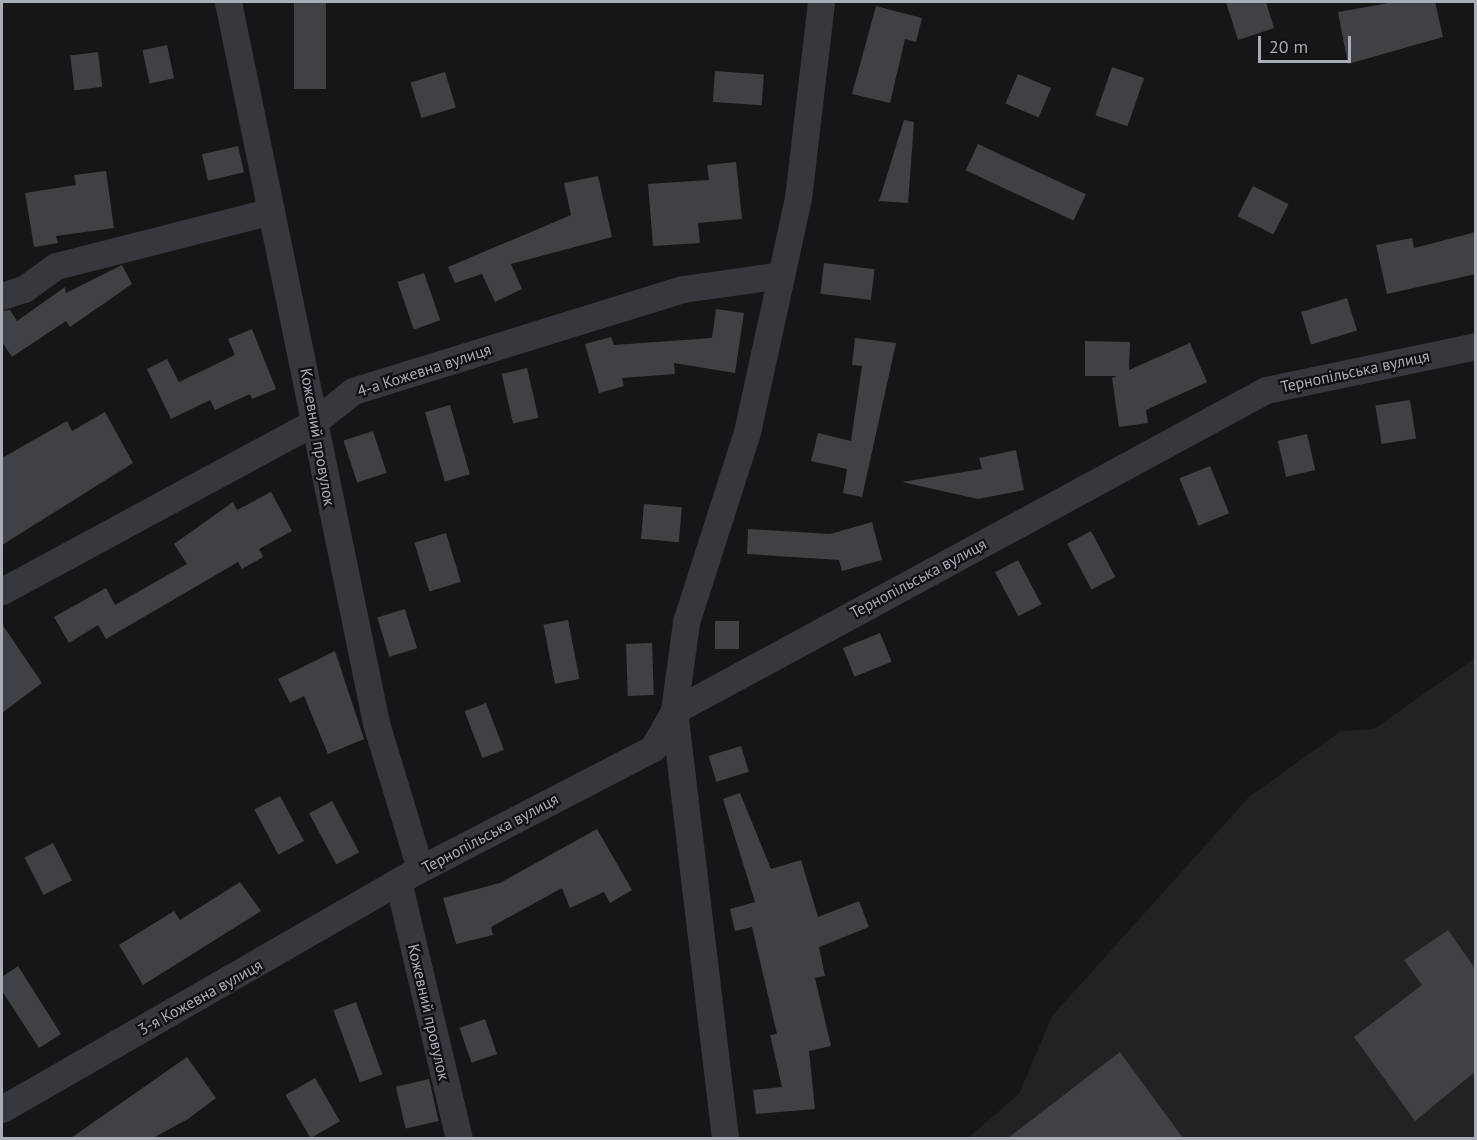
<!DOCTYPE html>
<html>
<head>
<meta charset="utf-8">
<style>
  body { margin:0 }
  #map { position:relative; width:1477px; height:1140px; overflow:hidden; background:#161618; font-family:"PT Sans",sans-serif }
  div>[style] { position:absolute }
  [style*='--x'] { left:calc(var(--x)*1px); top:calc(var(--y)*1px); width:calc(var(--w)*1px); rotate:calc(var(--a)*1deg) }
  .built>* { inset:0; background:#222225 }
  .building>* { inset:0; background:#404145; transform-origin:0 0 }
  .street>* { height:27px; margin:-13.5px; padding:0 13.5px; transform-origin:13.5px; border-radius:13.5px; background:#37383d }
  span { translate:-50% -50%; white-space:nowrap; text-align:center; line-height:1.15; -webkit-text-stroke:4.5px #111113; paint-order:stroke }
  .street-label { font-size:16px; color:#a8adb8 }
  .frame { position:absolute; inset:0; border:3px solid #a8adb8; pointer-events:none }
  .scale { position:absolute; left:1258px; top:36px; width:93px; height:27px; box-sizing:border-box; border:3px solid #a8adb8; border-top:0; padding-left:8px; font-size:18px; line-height:21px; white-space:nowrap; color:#a8adb8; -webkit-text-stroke:4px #111113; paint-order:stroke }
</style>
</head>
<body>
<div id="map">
  <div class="built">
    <i style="clip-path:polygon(1475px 658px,1475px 1138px,968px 1138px,1019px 1094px,1052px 1016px,1249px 797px,1341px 731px,1374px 729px)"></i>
  </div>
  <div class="building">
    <i style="left:294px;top:2px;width:32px;height:87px"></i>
    <i style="clip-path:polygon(1226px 2px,1266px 2px,1274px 28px,1238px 40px)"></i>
    <i style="clip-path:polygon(1394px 2px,1435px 2px,1443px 37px,1348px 64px,1338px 12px)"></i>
    <i style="clip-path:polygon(876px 6px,922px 18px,916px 42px,905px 39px,890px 103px,852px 94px)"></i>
    <i style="left:167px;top:45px;width:34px;height:25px;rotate:78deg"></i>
    <i style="left:98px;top:52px;width:35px;height:28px;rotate:83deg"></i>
    <i style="left:1112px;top:67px;width:34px;height:51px;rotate:19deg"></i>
    <i style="left:715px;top:71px;width:49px;height:31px;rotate:4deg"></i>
    <i style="left:445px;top:72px;width:37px;height:36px;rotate:73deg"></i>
    <i style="left:1018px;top:74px;width:36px;height:32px;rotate:23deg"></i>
    <i style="clip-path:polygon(904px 120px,914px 122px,908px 203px,879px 201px)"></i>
    <i style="left:978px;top:144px;width:119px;height:29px;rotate:25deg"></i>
    <i style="left:238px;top:146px;width:27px;height:37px;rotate:77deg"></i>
    <i style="clip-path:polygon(736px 162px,742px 219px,698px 223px,700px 243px,653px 246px,648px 184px,709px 180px,707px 165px)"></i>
    <i style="clip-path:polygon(106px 171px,114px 228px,56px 236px,58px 243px,34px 247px,25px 193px,76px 185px,74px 175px)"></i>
    <i style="clip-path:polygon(598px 176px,612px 237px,511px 264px,522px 289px,495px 302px,482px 274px,455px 283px,448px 267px,571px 215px,564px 183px)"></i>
    <i style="left:1253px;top:186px;width:40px;height:34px;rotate:27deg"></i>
    <i style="clip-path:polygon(1476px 232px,1476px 274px,1387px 294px,1376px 245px,1412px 238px,1414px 248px)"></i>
    <i style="left:824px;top:263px;width:51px;height:31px;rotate:7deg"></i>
    <i style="clip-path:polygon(122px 265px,132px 284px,70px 327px,66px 321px,12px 357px,2px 342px,2px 311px,10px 310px,17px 321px,65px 287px,66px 293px)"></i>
    <i style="left:424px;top:273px;width:50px;height:28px;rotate:71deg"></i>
    <i style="left:1347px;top:298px;width:34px;height:48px;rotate:73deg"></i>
    <i style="clip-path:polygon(716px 309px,744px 313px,735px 373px,674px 363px,675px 374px,622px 378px,624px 386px,599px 393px,585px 344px,611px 337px,614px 345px,712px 338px)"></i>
    <i style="clip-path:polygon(252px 329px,276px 389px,252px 399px,250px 394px,215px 410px,210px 400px,171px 419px,147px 369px,167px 359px,179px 382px,235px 355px,228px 339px)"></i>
    <i style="clip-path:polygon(855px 338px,896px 343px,862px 497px,843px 493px,847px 469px,811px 461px,818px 433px,851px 441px,862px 366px,852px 365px)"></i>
    <i style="clip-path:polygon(1085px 341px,1130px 342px,1129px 370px,1190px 343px,1207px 382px,1146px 410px,1148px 423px,1119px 427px,1112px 378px,1117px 376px,1085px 376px)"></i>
    <i style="left:527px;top:368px;width:51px;height:26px;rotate:77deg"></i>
    <i style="left:1410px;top:400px;width:39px;height:35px;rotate:81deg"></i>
    <i style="left:450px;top:405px;width:72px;height:26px;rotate:74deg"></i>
    <i style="clip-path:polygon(105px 412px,133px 463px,2px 545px,2px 458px,67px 421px,72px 431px)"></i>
    <i style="left:373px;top:431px;width:44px;height:31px;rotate:72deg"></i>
    <i style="left:1307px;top:434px;width:37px;height:30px;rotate:77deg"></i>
    <i style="clip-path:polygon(1016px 450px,1024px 490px,978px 499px,902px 482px,982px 469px,979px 458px)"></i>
    <i style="left:1210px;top:466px;width:51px;height:33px;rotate:68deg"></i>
    <i style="clip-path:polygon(271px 492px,292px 531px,259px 549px,263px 557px,242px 569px,238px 562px,106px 639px,98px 625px,69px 643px,54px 617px,106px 588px,115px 605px,187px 564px,174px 544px,233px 502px,237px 510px)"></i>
    <i style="left:644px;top:504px;width:38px;height:35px;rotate:5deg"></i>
    <i style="clip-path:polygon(872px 522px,882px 560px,842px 571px,839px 560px,747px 554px,748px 529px,830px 534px)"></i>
    <i style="left:1091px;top:531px;width:52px;height:27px;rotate:62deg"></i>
    <i style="left:446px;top:533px;width:51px;height:33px;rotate:73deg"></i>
    <i style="left:1018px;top:560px;width:50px;height:26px;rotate:62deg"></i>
    <i style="left:405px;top:609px;width:41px;height:29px;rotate:73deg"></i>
    <i style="left:568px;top:620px;width:60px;height:25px;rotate:79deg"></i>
    <i style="left:715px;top:621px;width:24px;height:28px"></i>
    <i style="clip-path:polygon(2px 624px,42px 683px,2px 713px)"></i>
    <i style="left:880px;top:633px;width:31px;height:40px;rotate:68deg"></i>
    <i style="left:652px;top:643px;width:52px;height:26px;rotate:88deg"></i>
    <i style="clip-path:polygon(335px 651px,364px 739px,328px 754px,304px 696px,290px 703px,278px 679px)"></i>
    <i style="left:486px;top:703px;width:50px;height:23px;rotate:69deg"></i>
    <i style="left:741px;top:746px;width:27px;height:34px;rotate:73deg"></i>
    <i style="clip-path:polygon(740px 793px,771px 869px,801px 860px,818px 917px,859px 901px,869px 927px,819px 947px,825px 976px,815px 978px,831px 1046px,809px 1051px,815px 1109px,756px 1114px,753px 1090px,782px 1087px,770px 1035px,777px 1034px,752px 927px,735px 931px,730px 909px,755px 902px,723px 799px)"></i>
    <i style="left:280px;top:796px;width:51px;height:29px;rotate:62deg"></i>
    <i style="left:332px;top:801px;width:58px;height:26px;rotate:62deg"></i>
    <i style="clip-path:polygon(597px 829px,632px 890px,610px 903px,604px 892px,570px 908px,562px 888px,491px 927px,493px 935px,456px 944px,443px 898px,500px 883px)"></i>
    <i style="left:53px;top:843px;width:42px;height:32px;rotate:63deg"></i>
    <i style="clip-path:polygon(240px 882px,261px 911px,143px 985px,119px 945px,174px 911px,180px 920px)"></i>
    <i style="clip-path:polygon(1448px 930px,1476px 970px,1476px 1071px,1415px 1121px,1354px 1037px,1422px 985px,1404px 960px)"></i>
    <i style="clip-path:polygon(18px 966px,61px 1034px,39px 1048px,2px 991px,2px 977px)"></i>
    <i style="left:356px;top:1002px;width:77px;height:24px;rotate:70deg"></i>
    <i style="left:485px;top:1019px;width:37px;height:27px;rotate:71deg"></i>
    <i style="clip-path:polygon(1120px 1052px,1183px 1138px,1008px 1138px)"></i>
    <i style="clip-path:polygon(187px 1057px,216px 1098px,188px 1119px,153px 1138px,71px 1138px)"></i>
    <i style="left:315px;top:1078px;width:50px;height:34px;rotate:60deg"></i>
    <i style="left:429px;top:1079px;width:43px;height:34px;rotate:77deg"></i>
  </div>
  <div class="street">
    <i style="--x:228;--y:2;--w:736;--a:78.4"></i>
    <i style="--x:376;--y:723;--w:152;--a:73.2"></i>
    <i style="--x:2;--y:296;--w:23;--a:-18"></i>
    <i style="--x:24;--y:289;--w:39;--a:-36"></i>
    <i style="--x:56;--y:266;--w:222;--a:-14.3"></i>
    <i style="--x:2;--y:591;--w:353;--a:-28.4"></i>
    <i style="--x:313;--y:423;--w:51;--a:-38.7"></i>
    <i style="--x:353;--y:391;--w:345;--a:-17.2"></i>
    <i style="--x:683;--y:289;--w:99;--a:-8.1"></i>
    <i style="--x:399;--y:885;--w:260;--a:76.7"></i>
    <i style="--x:2;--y:1109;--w:482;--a:-29.9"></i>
    <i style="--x:420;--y:869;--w:263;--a:-27.4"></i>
    <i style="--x:653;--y:748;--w:43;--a:-60.4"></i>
    <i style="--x:674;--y:711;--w:673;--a:-28.47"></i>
    <i style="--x:1266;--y:390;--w:215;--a:-11.8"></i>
    <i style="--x:725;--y:1138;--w:430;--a:-96.8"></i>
    <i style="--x:674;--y:711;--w:90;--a:-82.3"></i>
    <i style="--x:686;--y:622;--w:200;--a:-72.2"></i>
    <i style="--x:747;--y:432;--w:239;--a:-77.7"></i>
    <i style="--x:798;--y:198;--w:197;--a:-83.3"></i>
  </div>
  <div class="street-label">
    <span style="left:424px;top:370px;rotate:-18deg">4-а Кожевна вулиця</span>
    <span style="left:1355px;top:371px;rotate:-12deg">Тернопільська вулиця</span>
    <span style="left:318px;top:437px;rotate:80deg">Кожевний провулок</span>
    <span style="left:918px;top:578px;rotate:-28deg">Тернопільська вулиця</span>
    <span style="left:490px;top:833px;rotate:-28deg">Тернопільська вулиця</span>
    <span style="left:200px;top:997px;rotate:-29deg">3-я Кожевна вулиця</span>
    <span style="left:429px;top:1012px;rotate:77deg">Кожевний провулок</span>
  </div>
  <div class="frame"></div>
  <div class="scale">20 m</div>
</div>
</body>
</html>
